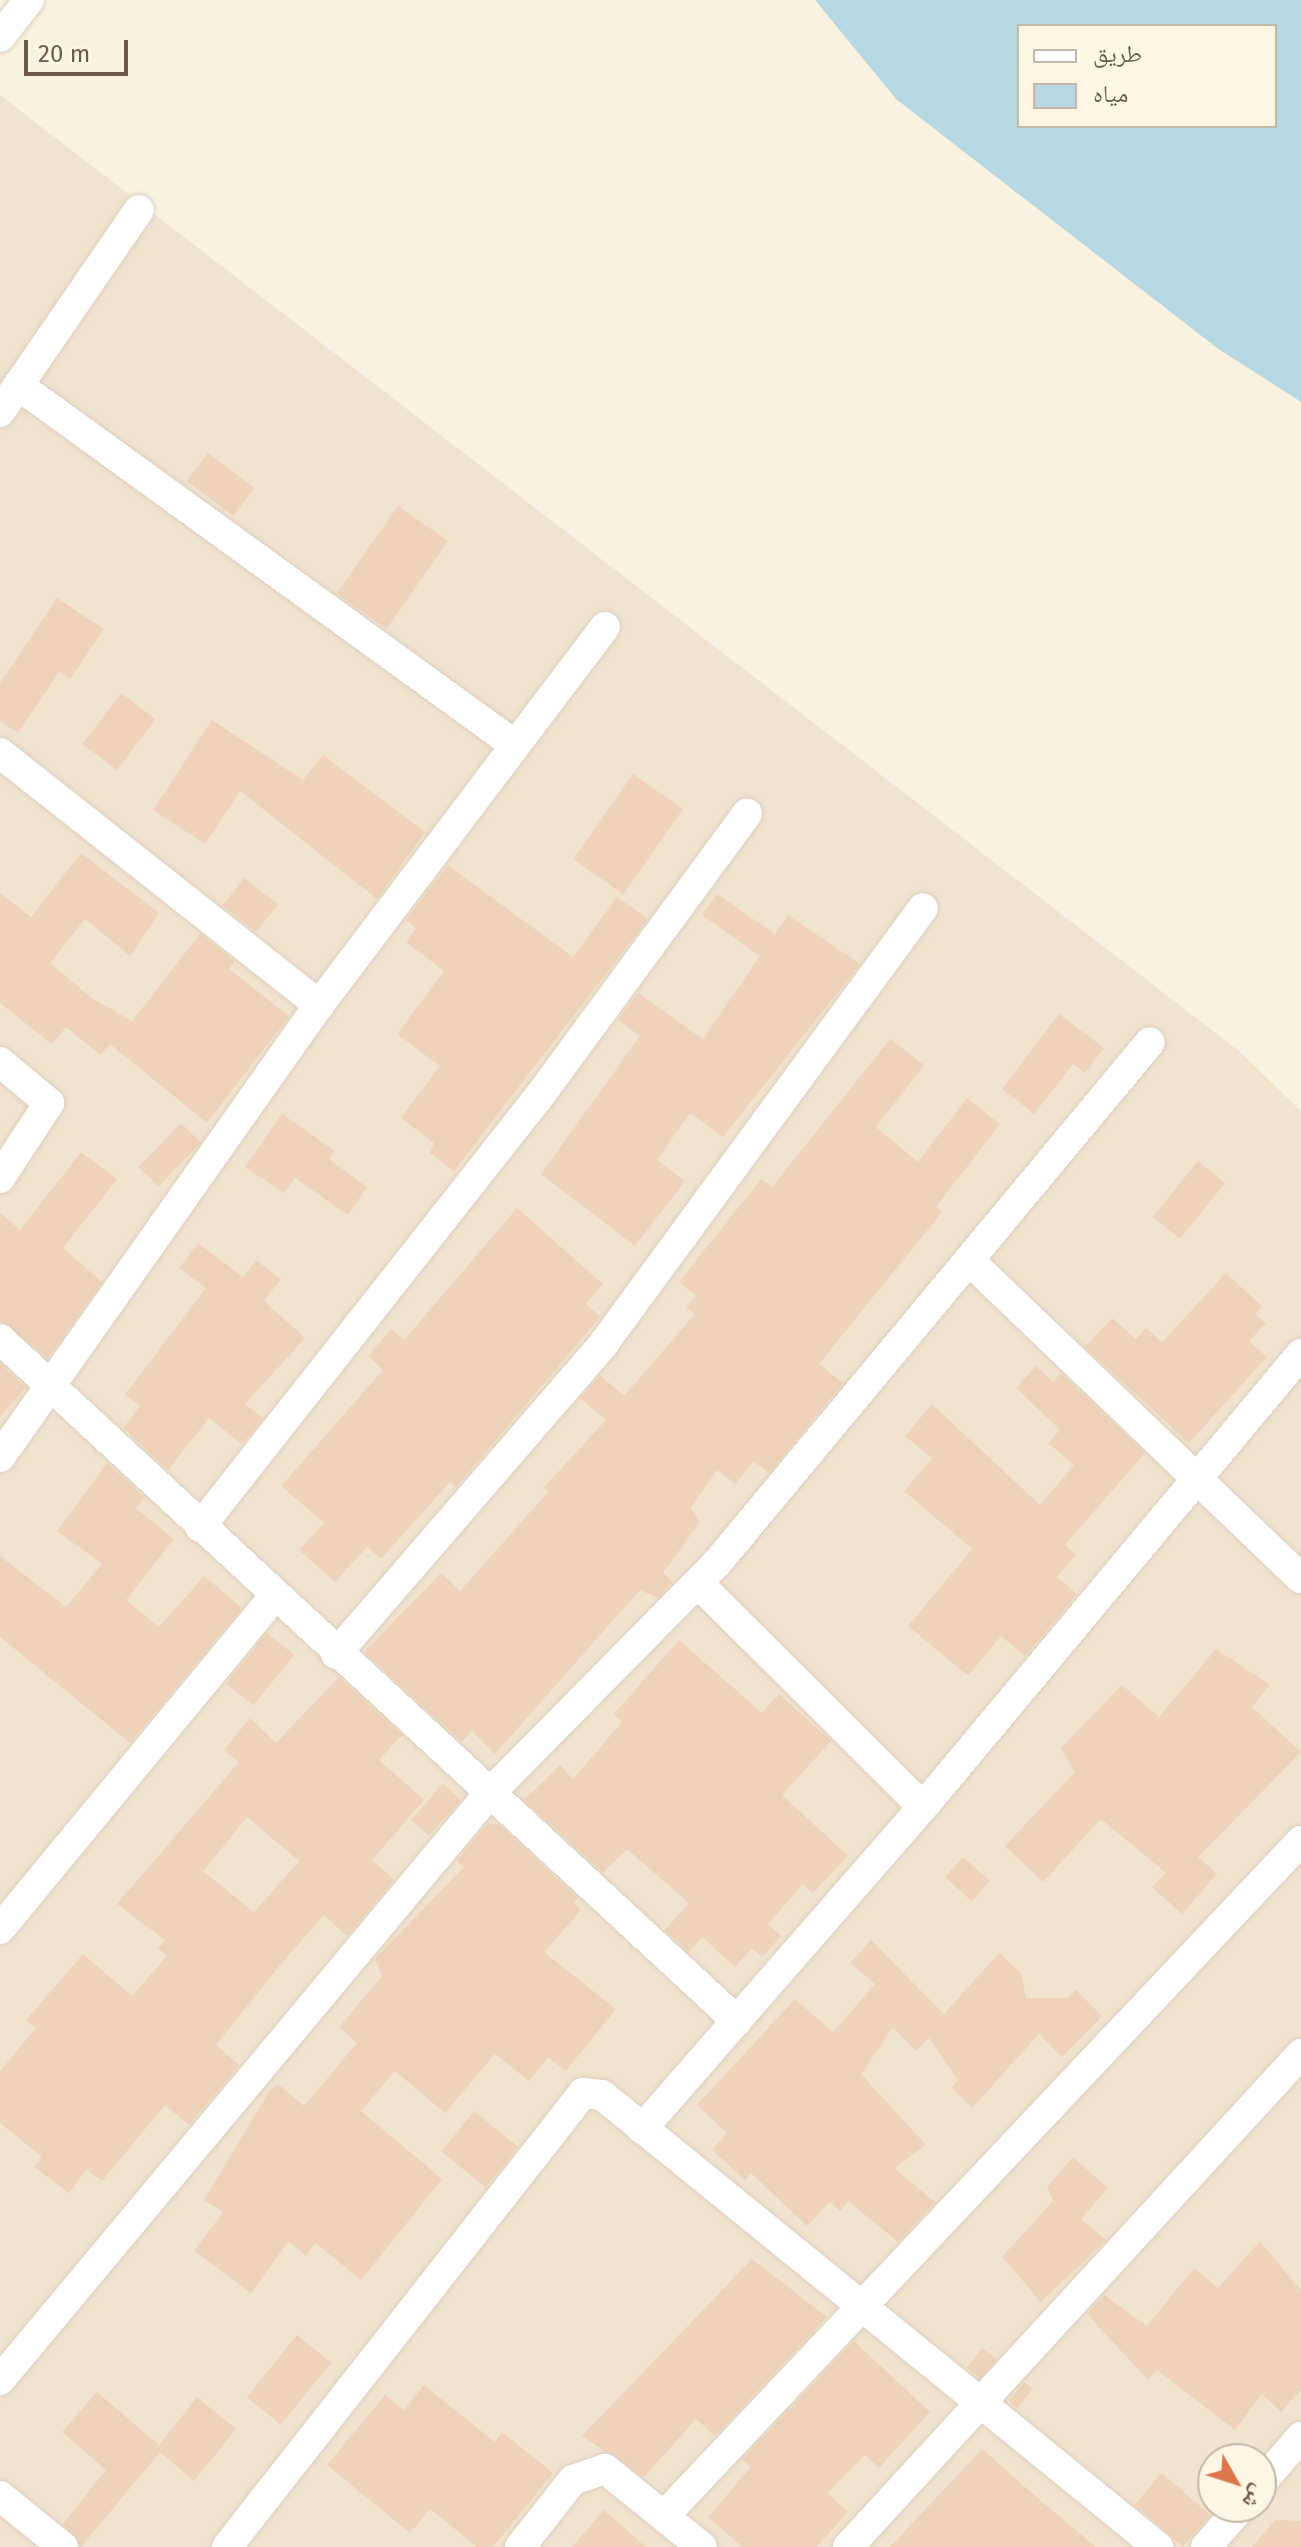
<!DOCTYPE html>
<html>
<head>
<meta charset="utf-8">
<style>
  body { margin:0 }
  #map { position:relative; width:1301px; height:2547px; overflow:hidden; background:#faf2e0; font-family:"Fira Sans","Noto Naskh Arabic",sans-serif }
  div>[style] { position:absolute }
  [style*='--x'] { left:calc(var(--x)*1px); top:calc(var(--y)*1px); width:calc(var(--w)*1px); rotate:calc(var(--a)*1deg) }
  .residential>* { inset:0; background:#f1e4cf }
  .water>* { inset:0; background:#b6d8e2 }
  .building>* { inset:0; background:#eed2b9; transform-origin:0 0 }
  .roads { filter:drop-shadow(0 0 2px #decebd) drop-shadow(0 0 2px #decebd) }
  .minor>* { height:30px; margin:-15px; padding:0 15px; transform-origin:15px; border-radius:15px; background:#fff }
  span { translate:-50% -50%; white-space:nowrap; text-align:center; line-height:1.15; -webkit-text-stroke:7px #fef6e5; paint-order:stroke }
  .legend { position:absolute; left:1017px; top:24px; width:260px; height:104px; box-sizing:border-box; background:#fef6e5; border:2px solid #c5b7a7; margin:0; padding:10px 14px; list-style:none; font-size:24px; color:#6f5949 }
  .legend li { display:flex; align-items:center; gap:16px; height:40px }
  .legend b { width:40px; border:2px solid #c5b7a7 }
  .north { position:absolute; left:1197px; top:2443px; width:80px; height:80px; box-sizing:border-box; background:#fef6e5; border:2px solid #c5b7a7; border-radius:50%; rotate:129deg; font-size:22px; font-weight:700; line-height:32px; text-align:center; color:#6f5949 }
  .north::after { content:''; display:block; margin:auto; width:28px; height:36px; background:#de764b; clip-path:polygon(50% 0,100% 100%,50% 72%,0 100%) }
  .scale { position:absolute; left:24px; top:40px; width:104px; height:36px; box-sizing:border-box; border:4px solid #6f5949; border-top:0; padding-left:10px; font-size:24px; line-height:28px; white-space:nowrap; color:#6f5949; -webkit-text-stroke:6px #fef6e5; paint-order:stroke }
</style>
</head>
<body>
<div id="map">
  <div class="residential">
    <i style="clip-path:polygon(evenodd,0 95px,1239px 1051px,1301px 1111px,1301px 2547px,0 2547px,0 95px,1213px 2459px,1261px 2459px,1261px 2507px,1213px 2507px,1213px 2459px)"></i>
  </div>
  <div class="water">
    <i style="clip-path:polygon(evenodd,815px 0,1301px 0,1301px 402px,1217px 348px,896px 99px,815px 0,1019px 26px,1275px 26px,1275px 126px,1019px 126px,1019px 26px)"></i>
  </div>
  <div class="building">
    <i style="left:208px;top:453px;width:58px;height:35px;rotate:37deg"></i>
    <i style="left:398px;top:506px;width:61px;height:107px;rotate:35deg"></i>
    <i style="clip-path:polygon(57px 598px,104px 629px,70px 679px,59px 672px,18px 733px,0 721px,0 683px)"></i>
    <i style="left:121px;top:693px;width:43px;height:64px;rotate:37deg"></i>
    <i style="clip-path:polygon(212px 720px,303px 780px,323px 755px,425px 832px,377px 899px,240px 791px,205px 844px,153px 810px)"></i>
    <i style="left:633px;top:774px;width:61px;height:104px;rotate:35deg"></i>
    <i style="clip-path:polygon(81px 853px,159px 913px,130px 956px,85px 919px,50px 963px,92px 998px,132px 1021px,200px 934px,235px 961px,229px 969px,289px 1016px,207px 1123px,110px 1044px,100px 1055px,66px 1027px,52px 1044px,0 1003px,0 893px,31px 917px)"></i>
    <i style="clip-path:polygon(448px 865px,573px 957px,617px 897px,648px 919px,454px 1171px,430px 1153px,434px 1143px,401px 1118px,440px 1066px,397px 1034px,444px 971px,406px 942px,416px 928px,406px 920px)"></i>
    <i style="left:244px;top:878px;width:43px;height:35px;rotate:38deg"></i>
    <i style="clip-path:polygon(717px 894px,775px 934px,788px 915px,860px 964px,723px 1137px,690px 1113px,657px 1160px,685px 1181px,635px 1246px,541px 1174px,640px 1036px,618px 1020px,638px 993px,703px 1039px,760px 956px,702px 915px)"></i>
    <i style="clip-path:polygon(1059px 1014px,1104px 1048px,1085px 1073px,1073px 1064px,1034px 1114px,1002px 1089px)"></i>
    <i style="clip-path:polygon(890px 1039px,924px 1065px,876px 1127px,918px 1162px,967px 1098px,1000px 1124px,936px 1207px,942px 1212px,819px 1364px,843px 1383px,769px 1473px,753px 1461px,736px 1484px,717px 1470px,691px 1507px,700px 1522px,663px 1573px,673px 1582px,658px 1598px,640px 1590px,495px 1754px,472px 1731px,462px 1742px,364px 1652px,441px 1573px,460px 1591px,548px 1492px,543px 1488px,606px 1420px,580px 1398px,600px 1375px,624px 1396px,695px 1314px,686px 1307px,696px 1296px,679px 1282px,761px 1179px,772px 1187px)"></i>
    <i style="clip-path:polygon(282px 1114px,335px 1151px,329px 1159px,367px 1187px,348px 1215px,295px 1178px,284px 1193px,245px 1167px)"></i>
    <i style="left:181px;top:1123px;width:28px;height:61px;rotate:44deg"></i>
    <i style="clip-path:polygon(81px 1152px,117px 1179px,63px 1248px,102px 1282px,48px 1358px,0 1322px,0 1212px,20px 1230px)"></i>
    <i style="left:1198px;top:1161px;width:35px;height:72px;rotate:39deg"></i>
    <i style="clip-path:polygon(517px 1208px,603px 1284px,586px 1304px,600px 1317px,456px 1487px,450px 1482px,381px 1559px,367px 1547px,335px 1582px,299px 1550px,324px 1523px,281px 1486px,383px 1370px,368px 1356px,391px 1329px,404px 1340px)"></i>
    <i style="clip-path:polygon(198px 1243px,243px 1277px,256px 1260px,281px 1279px,264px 1301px,305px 1338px,245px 1404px,263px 1418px,242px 1444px,209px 1418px,168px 1470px,123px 1428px,140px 1406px,125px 1395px,206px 1288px,179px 1268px)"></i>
    <i style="clip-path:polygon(1226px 1273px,1262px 1306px,1255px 1314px,1266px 1323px,1249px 1341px,1267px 1357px,1189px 1443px,1085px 1347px,1112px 1318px,1136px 1339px,1146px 1328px,1162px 1342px)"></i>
    <i style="clip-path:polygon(0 1364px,26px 1387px,0 1417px)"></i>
    <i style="clip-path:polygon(1036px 1366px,1053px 1382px,1061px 1373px,1145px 1453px,1065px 1545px,1076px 1555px,1057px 1577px,1077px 1594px,1025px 1656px,1001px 1636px,968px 1676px,908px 1626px,972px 1549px,904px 1491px,932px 1458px,905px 1436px,932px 1404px,1040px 1505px,1074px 1465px,1048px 1443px,1060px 1430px,1016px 1388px)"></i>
    <i style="clip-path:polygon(107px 1463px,145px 1498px,136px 1508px,174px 1539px,126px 1600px,159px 1627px,204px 1576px,242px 1608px,130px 1743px,0 1637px,0 1556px,66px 1607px,102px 1564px,57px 1531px)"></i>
    <i style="left:267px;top:1633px;width:35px;height:65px;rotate:39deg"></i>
    <i style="clip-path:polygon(679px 1640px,762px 1713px,779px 1694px,831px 1741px,782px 1795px,848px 1856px,813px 1893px,803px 1884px,768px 1924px,781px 1936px,762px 1957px,752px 1948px,735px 1967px,702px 1937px,689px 1952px,665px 1930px,689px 1903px,627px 1849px,603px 1873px,524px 1800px,560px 1765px,573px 1779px,622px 1722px,614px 1714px)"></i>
    <i style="clip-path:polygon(1216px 1649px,1270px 1685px,1252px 1707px,1301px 1752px,1198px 1857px,1217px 1874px,1182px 1914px,1152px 1887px,1166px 1873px,1101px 1819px,1043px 1882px,1005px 1846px,1075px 1772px,1061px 1748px,1122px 1685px,1159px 1717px)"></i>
    <i style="clip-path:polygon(evenodd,339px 1677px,402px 1735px,379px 1760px,424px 1800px,372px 1860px,394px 1879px,347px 1936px,324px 1915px,280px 1965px,216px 2045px,239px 2065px,189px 2125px,165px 2105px,102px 2181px,86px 2170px,69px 2193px,34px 2167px,42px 2157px,0 2123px,0 2071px,36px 2028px,26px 2020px,83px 1954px,132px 1996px,167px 1956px,158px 1948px,165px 1940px,117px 1904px,239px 1762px,224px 1750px,250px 1718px,276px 1743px,339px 1677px,247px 1817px,299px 1861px,254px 1912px,203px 1871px,247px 1817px)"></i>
    <i style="left:443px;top:1784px;width:24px;height:48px;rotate:42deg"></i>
    <i style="clip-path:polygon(488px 1823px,499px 1825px,578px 1898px,573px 1903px,581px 1910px,544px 1952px,616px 2009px,566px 2071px,548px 2057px,529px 2081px,495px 2054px,445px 2113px,395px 2071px,361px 2111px,442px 2179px,361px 2280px,315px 2243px,306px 2255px,288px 2242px,251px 2293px,194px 2251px,223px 2212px,204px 2200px,270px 2090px,278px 2084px,304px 2106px,357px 2043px,339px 2027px,382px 1976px,375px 1959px,464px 1867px,457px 1861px)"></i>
    <i style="left:963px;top:1857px;width:36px;height:27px;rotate:42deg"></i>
    <i style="clip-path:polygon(871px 1940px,944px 2014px,999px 1953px,1021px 1973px,1026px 1998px,1067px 1998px,1076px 1990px,1102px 2016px,1062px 2057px,1039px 2034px,972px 2108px,952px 2088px,958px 2080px,929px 2038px,916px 2051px,893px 2027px,861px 2074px,926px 2145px,894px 2168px,935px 2202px,898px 2242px,848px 2201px,840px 2211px,830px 2202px,807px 2226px,751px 2173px,745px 2180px,712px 2150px,727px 2133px,697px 2105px,795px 1999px,833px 2032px,875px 1984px,850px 1963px)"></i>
    <i style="left:474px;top:2111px;width:57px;height:52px;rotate:39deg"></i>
    <i style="clip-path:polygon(1073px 2157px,1108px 2188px,1081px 2219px,1106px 2240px,1041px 2302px,1002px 2257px,1053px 2201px,1047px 2187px)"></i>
    <i style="clip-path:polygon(1260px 2241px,1301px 2291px,1301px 2390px,1281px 2412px,1262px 2394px,1235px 2430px,1157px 2370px,1148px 2380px,1087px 2314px,1104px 2295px,1147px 2326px,1194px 2268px,1218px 2288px)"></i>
    <i style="clip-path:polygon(752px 2259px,827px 2317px,715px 2436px,696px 2419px,644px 2477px,582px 2436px)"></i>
    <i style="left:297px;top:2335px;width:44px;height:80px;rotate:39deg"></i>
    <i style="clip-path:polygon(854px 2341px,930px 2412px,879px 2468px,865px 2455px,827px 2493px,848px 2512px,817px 2547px,742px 2547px,708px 2517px,751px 2467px,742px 2459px)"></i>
    <i style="left:982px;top:2348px;width:18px;height:25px;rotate:38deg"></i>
    <i style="left:1024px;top:2382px;width:11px;height:25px;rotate:38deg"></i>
    <i style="clip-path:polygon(424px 2385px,495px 2442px,502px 2432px,553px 2473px,493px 2547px,477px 2547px,430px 2509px,410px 2533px,327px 2465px,385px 2395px,404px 2410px)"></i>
    <i style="clip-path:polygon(97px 2392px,159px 2445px,197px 2397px,236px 2429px,194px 2481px,160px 2452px,81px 2547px,63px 2524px,106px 2470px,62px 2432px)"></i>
    <i style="clip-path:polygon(982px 2449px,1040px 2500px,1096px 2547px,890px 2547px)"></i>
    <i style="left:1162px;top:2473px;width:64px;height:42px;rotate:41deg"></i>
    <i style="clip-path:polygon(604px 2510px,646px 2547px,572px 2547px)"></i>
    <i style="clip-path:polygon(1275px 2520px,1301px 2521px,1301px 2547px,1252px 2547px)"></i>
  </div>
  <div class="roads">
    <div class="minor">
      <i style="--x:0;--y:37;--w:47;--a:-51.9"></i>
      <i style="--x:18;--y:385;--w:614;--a:35.92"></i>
      <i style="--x:0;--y:412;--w:245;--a:-55.5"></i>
      <i style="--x:0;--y:753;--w:407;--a:38.3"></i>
      <i style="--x:0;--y:1062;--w:64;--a:39.9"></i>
      <i style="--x:49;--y:1103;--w:90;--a:123.2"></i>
      <i style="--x:973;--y:1264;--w:454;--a:43.8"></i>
      <i style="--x:0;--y:1339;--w:1004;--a:42.78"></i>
      <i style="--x:0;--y:1457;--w:553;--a:-54.79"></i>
      <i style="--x:319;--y:1005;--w:474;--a:-52.9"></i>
      <i style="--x:200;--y:1527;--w:551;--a:-51.78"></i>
      <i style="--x:541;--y:1094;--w:348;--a:-53.7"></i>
      <i style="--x:698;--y:1583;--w:317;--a:44.9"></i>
      <i style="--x:336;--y:1654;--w:411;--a:-49.2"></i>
      <i style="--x:604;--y:1343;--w:539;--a:-53.75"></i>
      <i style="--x:0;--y:1929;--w:429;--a:-50.5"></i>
      <i style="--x:642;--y:2129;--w:427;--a:-48.9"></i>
      <i style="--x:923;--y:1807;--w:590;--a:-50.16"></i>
      <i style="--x:0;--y:2380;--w:762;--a:-50.17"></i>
      <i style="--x:488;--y:1795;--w:326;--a:-45.4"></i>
      <i style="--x:717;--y:1563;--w:677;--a:-50.27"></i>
      <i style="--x:1261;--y:2483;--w:61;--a:-49"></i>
      <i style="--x:0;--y:2496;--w:81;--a:39"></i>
      <i style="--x:664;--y:2516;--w:928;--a:-46.66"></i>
      <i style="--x:227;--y:2547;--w:577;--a:-51.9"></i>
      <i style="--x:583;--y:2093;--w:19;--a:6"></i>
      <i style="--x:602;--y:2095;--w:717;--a:39.11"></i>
      <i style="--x:520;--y:2547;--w:85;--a:-51.7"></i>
      <i style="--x:573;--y:2480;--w:34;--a:-19"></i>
      <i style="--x:605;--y:2469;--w:124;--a:38.8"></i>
      <i style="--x:848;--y:2547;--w:670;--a:-47.42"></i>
      <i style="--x:1206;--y:2547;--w:53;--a:-48.8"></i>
    </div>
  </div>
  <ul class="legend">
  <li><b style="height:10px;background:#fff"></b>طريق</li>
  <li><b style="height:22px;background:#b6d8e2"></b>مياه</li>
  </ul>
  <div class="north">ش</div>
  <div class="scale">20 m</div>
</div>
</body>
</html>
